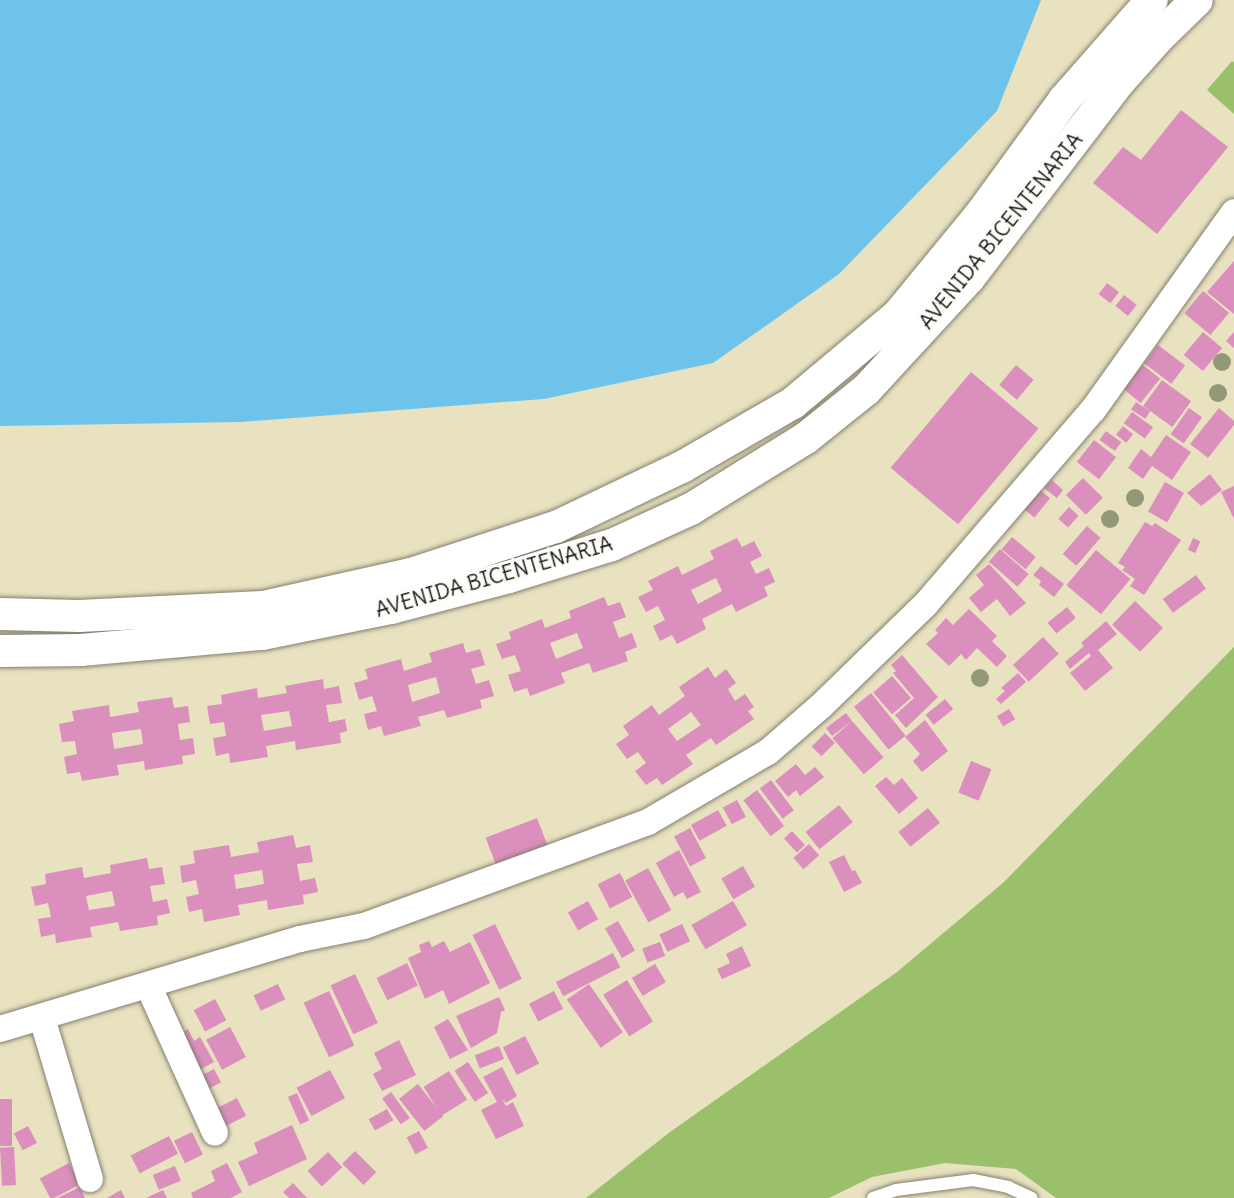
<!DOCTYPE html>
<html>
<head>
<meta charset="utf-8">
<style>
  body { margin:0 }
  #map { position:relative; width:1234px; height:1198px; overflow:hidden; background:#e8e2c0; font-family:Delius,sans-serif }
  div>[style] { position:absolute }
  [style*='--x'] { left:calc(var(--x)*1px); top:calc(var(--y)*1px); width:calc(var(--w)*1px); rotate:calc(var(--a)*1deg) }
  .green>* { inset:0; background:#9ac06b }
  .water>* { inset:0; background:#6ec3eb }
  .building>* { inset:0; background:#db8fbc; transform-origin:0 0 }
  .roads { filter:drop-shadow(0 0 2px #827f6e) drop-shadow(0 0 2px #827f6e) }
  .service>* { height:12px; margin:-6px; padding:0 6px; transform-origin:6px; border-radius:6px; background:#fff }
  .minor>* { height:26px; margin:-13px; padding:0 13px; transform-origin:13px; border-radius:13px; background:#fff }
  .tertiary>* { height:32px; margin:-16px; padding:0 16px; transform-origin:16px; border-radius:16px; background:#fff }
  .trees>* { width:18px; height:18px; margin:-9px; border-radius:50%; background:#939977 }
  span { translate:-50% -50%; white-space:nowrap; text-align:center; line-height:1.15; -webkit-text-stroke:6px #fdfcf7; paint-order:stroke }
  .street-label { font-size:21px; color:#1c1c1c }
</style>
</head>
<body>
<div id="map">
  <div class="green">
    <i style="clip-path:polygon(1232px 61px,1234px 62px,1234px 114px,1207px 90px)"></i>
    <i style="clip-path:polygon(1234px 647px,1234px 1198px,1056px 1198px,1016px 1169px,945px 1163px,872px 1177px,829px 1198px,586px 1198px,670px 1132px,897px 972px,1004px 882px)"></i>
  </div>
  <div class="water">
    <i style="clip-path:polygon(0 0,1041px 0,997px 111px,839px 274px,713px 363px,544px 399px,240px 422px,0 426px)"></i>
  </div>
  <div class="building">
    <i style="clip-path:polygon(1181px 110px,1228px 147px,1157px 234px,1093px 183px,1123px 147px,1141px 160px)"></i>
    <i style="clip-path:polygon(1234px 261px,1234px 314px,1207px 292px)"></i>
    <i style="left:1107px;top:283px;width:15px;height:14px;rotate:37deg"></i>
    <i style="left:1203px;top:291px;width:34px;height:29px;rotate:40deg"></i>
    <i style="left:1124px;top:295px;width:16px;height:14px;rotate:38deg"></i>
    <i style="left:1203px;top:332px;width:25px;height:30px;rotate:40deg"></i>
    <i style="clip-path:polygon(1234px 332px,1234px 348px,1226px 341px)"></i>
    <i style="left:1158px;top:345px;width:34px;height:23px;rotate:37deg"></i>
    <i style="left:1016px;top:365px;width:23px;height:26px;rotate:40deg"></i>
    <i style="left:1143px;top:365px;width:22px;height:31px;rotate:39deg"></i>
    <i style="left:971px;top:372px;width:88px;height:125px;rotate:40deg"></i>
    <i style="left:1162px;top:380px;width:36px;height:32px;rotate:36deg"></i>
    <i style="left:1136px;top:402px;width:17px;height:9px;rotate:33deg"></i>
    <i style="left:1189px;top:408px;width:16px;height:32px;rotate:35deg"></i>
    <i style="clip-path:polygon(1219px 408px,1234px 421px,1234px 425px,1208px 458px,1190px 444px)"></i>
    <i style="left:1132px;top:412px;width:26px;height:14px;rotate:36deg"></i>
    <i style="left:1123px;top:426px;width:13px;height:11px;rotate:39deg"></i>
    <i style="left:1106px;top:431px;width:19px;height:11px;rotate:36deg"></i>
    <i style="clip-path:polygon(1166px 435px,1191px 452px,1172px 480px,1152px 466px,1143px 479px,1128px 468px,1141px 449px,1151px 457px)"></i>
    <i style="left:1094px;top:440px;width:28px;height:28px;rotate:38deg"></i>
    <i style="clip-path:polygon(1210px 474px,1222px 490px,1201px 506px,1187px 493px)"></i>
    <i style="left:1083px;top:478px;width:28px;height:24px;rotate:45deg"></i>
    <i style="clip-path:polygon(1052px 480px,1063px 490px,1057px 498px,1044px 488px)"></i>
    <i style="left:1165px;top:482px;width:22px;height:34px;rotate:30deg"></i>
    <i style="clip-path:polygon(1234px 486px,1234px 519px,1221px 492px)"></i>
    <i style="left:1040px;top:490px;width:13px;height:25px;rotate:39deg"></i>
    <i style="left:1069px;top:507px;width:13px;height:16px;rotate:42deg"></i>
    <i style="clip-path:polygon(1145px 522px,1152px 526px,1155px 523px,1181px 540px,1144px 595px,1130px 586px,1135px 579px,1122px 570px,1125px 567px,1118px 563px)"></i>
    <i style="left:1087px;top:526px;width:18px;height:37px;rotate:41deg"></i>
    <i style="left:1012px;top:537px;width:31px;height:16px;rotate:40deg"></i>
    <i style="clip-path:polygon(evenodd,737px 538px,742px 547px,754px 541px,762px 556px,750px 562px,756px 574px,769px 568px,775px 582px,764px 587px,768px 596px,736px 612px,732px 604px,702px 619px,706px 629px,677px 644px,672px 635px,660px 641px,653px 626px,665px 620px,658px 606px,646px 612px,638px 597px,653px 590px,648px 581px,678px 566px,682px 575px,714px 559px,710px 551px,737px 538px,716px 578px,722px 591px,698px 604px,691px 590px,716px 578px)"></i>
    <i style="left:1193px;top:538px;width:8px;height:13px;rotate:23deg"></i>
    <i style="left:1000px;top:549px;width:38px;height:17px;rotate:41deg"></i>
    <i style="left:1096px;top:550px;width:45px;height:46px;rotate:40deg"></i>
    <i style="clip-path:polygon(989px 564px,1026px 603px,1010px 616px,997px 599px,981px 612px,969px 598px,984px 585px,976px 575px)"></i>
    <i style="clip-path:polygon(1041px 566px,1064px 584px,1054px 597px,1039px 585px,1041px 581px,1033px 575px)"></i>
    <i style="left:1196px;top:575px;width:17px;height:41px;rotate:54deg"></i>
    <i style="clip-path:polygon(evenodd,604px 597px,608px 606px,620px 602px,626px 617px,613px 622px,619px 638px,632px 633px,637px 647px,625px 652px,628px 661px,593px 673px,589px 663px,561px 673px,565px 683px,530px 696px,527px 688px,514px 692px,508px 675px,521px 671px,515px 655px,502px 659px,496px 644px,511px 639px,509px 632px,542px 619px,545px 628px,571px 618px,569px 611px,604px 597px,577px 633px,583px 648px,556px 659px,550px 643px,577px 633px)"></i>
    <i style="left:1135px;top:601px;width:39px;height:33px;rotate:44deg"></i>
    <i style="left:1067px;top:607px;width:14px;height:25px;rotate:51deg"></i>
    <i style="clip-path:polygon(969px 609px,997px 636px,992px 641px,1007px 656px,997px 667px,977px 648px,966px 660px,961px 654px,949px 666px,926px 644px,938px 633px,935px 630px,946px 618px,953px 625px)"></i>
    <i style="clip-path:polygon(1106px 621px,1117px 634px,1098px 650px,1113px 668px,1085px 691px,1070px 673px,1091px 656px,1089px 653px,1070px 669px,1065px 662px,1084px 646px,1081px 643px)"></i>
    <i style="left:1043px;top:637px;width:23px;height:41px;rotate:47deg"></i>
    <i style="clip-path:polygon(evenodd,463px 643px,466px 653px,480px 649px,485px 665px,471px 669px,476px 684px,489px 680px,494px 696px,480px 700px,482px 708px,447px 718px,444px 710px,418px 717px,421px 726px,384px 736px,381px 726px,368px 730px,364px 714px,377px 711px,372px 696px,359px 700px,354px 683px,368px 679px,365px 669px,401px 659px,404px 671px,432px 662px,429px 653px,463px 643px,436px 677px,440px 693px,412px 702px,408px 685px,436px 677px)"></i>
    <i style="clip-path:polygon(902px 655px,938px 697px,906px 728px,895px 715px,914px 698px,893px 673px,896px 671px,891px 665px)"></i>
    <i style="clip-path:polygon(evenodd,708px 667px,715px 678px,726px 669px,736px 683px,728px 689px,735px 701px,745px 694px,754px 707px,748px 711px,754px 719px,716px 745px,711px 738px,686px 755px,693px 764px,662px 785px,657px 778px,646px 785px,635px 771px,646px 763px,638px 752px,627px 759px,616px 744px,629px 735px,623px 726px,652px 705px,659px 715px,685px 696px,679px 687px,708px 667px,691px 712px,701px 725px,677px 741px,668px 729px,691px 712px)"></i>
    <i style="clip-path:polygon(1018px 673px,1026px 682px,1001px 704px,996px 699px,1005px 691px,1001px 688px)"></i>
    <i style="left:892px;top:676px;width:29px;height:25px;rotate:49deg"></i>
    <i style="clip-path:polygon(evenodd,323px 679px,324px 689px,339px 686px,342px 703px,326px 705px,329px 722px,345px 719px,347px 731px,340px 733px,341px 743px,296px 750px,295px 741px,266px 746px,268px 757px,230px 763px,229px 753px,216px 756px,213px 738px,226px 736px,224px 722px,210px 724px,207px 706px,222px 704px,221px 695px,257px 688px,258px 698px,287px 693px,285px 686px,323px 679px,289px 711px,292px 726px,264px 731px,261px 715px,289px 711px)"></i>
    <i style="left:871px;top:693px;width:55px;height:22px;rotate:51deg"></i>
    <i style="clip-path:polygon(evenodd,172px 697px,174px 708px,188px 706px,190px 722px,178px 724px,180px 740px,193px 738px,195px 754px,182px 756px,183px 764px,145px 770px,144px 761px,131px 763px,117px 765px,119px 775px,82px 781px,80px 772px,67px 774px,64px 757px,77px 754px,75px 741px,62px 742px,59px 724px,74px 721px,72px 711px,109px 705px,110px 717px,139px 712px,137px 702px,172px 697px,141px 729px,143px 744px,114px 749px,112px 733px,141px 729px)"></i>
    <i style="left:945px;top:699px;width:13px;height:25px;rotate:51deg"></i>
    <i style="left:1009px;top:709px;width:12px;height:14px;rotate:59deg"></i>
    <i style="left:846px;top:713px;width:10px;height:25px;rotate:53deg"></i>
    <i style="clip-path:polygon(925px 720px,948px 751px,922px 772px,913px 761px,920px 754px,905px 737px)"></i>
    <i style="left:852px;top:721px;width:48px;height:26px;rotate:49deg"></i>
    <i style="left:825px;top:733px;width:14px;height:19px;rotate:45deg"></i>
    <i style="left:971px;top:761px;width:22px;height:34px;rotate:22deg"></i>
    <i style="clip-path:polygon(796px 764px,805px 775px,815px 767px,824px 777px,800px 796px,796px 790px,788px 797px,775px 781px)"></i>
    <i style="clip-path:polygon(886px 777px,894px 785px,902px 778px,918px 798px,899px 814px,875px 786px)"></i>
    <i style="left:771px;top:780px;width:38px;height:14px;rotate:53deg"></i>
    <i style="left:757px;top:790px;width:45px;height:17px;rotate:53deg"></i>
    <i style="left:737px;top:800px;width:19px;height:16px;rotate:62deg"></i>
    <i style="left:839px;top:805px;width:22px;height:43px;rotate:51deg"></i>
    <i style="left:928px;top:808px;width:19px;height:38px;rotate:51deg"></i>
    <i style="left:718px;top:810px;width:18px;height:31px;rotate:61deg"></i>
    <i style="left:537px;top:818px;width:30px;height:55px;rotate:69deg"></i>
    <i style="left:690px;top:828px;width:34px;height:18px;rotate:62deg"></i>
    <i style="left:792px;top:831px;width:19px;height:11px;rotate:47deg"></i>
    <i style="clip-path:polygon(evenodd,293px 835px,296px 848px,310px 845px,313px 862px,297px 864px,300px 881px,315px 878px,318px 892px,303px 895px,304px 904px,268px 910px,267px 900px,238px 905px,240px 915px,204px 922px,202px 909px,189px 912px,186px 897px,199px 894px,196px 880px,182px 883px,180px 866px,195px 863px,193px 851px,229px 845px,231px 857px,259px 852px,257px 842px,293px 835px,262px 870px,264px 884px,236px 889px,234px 875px,262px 870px)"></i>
    <i style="left:809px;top:844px;width:15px;height:21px;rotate:48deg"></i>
    <i style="clip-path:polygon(679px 850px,701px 892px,687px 899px,683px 892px,674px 897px,656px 863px)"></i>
    <i style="clip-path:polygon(844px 855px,852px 871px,855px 870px,862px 883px,844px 892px,829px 862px)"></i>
    <i style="clip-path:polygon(evenodd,147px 858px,149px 869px,162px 867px,165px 884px,150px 886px,153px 902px,167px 899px,170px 913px,157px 916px,158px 925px,120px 931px,118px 922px,90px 927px,92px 937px,56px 943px,55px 934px,41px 937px,38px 919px,51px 917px,48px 903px,35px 906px,31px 887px,46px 884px,45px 874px,82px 867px,84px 878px,111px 873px,110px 865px,147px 858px,112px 891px,115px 906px,89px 910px,86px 896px,112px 891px)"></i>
    <i style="left:743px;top:866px;width:24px;height:25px;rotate:60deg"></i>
    <i style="left:648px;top:868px;width:48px;height:26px;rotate:61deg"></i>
    <i style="left:620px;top:873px;width:27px;height:25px;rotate:63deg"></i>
    <i style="left:588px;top:901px;width:21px;height:23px;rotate:61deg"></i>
    <i style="left:733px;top:901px;width:28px;height:48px;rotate:60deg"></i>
    <i style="left:618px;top:921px;width:34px;height:15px;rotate:60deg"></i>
    <i style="left:495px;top:924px;width:61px;height:25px;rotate:64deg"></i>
    <i style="left:682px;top:924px;width:19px;height:25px;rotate:65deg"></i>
    <i style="clip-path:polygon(429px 941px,432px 947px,444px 941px,450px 952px,470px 942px,490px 983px,449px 1004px,443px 990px,425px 999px,408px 958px,421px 952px,419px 945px)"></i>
    <i style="left:660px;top:942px;width:15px;height:19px;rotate:70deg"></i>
    <i style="clip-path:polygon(742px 946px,751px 966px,722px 979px,717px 969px,730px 963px,726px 954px)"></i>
    <i style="left:613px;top:953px;width:16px;height:64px;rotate:63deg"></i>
    <i style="left:407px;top:963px;width:25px;height:34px;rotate:64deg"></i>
    <i style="left:655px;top:964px;width:21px;height:27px;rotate:59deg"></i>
    <i style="left:355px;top:974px;width:54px;height:27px;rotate:65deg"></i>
    <i style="left:627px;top:980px;width:49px;height:28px;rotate:58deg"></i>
    <i style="left:278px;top:984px;width:17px;height:27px;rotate:65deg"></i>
    <i style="left:589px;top:984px;width:59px;height:27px;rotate:55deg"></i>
    <i style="left:329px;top:991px;width:60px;height:28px;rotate:65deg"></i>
    <i style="left:554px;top:991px;width:20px;height:28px;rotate:63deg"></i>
    <i style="clip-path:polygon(499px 997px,505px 1010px,501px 1012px,497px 1033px,471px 1048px,456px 1016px)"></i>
    <i style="left:215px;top:999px;width:24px;height:24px;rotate:62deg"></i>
    <i style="clip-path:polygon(448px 1019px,468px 1050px,450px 1059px,434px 1027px)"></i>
    <i style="left:230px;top:1027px;width:34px;height:27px;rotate:62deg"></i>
    <i style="clip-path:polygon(188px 1029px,194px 1041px,200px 1037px,214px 1062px,196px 1072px,175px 1037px)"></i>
    <i style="left:525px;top:1036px;width:31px;height:25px;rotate:63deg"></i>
    <i style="clip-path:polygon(399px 1040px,416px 1075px,382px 1091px,373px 1074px,382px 1069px,374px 1053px)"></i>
    <i style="left:499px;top:1046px;width:14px;height:26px;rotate:69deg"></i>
    <i style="left:468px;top:1062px;width:37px;height:16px;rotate:57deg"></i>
    <i style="clip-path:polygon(502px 1067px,517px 1096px,506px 1103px,502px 1099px,506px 1106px,513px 1102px,524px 1126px,496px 1139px,481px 1110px,497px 1102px,483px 1077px)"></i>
    <i style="left:214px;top:1069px;width:15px;height:20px;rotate:62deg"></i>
    <i style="left:330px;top:1070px;width:32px;height:38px;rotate:62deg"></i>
    <i style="left:449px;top:1071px;width:34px;height:30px;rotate:58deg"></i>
    <i style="left:418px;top:1084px;width:41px;height:24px;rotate:52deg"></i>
    <i style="left:391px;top:1092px;width:32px;height:11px;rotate:54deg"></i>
    <i style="left:297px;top:1093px;width:30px;height:10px;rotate:66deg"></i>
    <i style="left:237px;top:1098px;width:20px;height:31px;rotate:63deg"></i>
    <i style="left:0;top:1099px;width:12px;height:47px"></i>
    <i style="left:387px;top:1109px;width:13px;height:21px;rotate:61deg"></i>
    <i style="clip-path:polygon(292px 1125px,307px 1159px,249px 1186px,238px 1162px,258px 1153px,254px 1143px)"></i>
    <i style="left:28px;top:1126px;width:19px;height:16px;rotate:62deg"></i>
    <i style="left:419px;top:1131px;width:19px;height:14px;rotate:62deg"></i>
    <i style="left:192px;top:1132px;width:25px;height:20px;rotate:64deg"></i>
    <i style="left:169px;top:1136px;width:20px;height:43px;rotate:63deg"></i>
    <i style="left:14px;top:1147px;width:38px;height:14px;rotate:87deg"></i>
    <i style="left:355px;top:1151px;width:30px;height:18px;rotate:45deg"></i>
    <i style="left:328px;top:1152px;width:21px;height:28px;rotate:47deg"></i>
    <i style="left:69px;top:1163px;width:24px;height:33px;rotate:62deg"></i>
    <i style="clip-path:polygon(227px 1163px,242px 1192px,231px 1198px,193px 1198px,191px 1193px,215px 1181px,211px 1171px)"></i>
    <i style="left:175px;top:1166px;width:16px;height:24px;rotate:68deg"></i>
    <i style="clip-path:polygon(293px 1183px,307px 1198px,289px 1198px,283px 1192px)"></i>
    <i style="clip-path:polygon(80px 1187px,85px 1198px,57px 1198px)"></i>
    <i style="clip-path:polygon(121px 1190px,125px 1198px,107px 1198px)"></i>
    <i style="clip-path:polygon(163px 1190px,167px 1198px,146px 1198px)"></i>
  </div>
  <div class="roads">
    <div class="service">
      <i style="--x:873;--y:1198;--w:24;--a:-19"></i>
      <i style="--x:896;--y:1190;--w:78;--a:-7.4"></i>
      <i style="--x:973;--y:1180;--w:36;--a:11"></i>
      <i style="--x:1008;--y:1187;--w:26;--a:25"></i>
    </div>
    <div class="minor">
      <i style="--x:148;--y:985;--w:162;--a:65.6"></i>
      <i style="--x:42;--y:1018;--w:168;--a:73.4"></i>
      <i style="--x:0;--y:1029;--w:313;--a:-16.7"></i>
      <i style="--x:300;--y:939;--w:65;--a:-11.5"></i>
      <i style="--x:364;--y:926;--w:302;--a:-20.1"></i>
      <i style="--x:648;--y:822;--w:139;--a:-30.3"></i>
      <i style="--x:768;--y:752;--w:70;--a:-41"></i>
      <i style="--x:821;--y:706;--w:145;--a:-44.2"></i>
      <i style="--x:925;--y:605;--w:257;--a:-49.3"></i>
      <i style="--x:1093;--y:410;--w:243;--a:-54.5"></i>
    </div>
    <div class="tertiary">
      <i style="--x:0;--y:614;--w:79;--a:1.5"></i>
      <i style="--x:79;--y:616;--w:184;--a:-2.8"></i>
      <i style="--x:263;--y:607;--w:152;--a:-12.6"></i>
      <i style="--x:411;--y:574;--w:152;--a:-18"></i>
      <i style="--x:556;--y:527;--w:140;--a:-25.5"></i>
      <i style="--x:682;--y:467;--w:128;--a:-30"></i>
      <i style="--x:793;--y:403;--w:137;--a:-40"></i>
      <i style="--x:898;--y:315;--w:131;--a:-50.6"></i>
      <i style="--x:981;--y:214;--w:141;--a:-53.9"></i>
      <i style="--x:1064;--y:100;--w:133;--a:-48.7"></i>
      <i style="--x:0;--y:651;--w:81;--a:-0.7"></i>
      <i style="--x:81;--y:650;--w:182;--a:-5.1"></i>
      <i style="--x:262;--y:634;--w:132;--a:-11.4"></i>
      <i style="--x:391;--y:608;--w:122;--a:-14.7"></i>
      <i style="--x:509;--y:577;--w:108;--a:-17.3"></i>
      <i style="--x:612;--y:545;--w:87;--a:-24.5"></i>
      <i style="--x:691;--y:509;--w:135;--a:-31.7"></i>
      <i style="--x:806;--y:438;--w:77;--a:-38.7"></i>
      <i style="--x:866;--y:390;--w:152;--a:-47.4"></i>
      <i style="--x:969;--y:278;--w:247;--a:-52.6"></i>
      <i style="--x:1119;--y:82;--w:59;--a:-48.4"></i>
      <i style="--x:1158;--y:38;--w:54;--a:-44.3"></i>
    </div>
  </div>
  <div class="trees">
    <i style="left:1222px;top:362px"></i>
    <i style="left:1218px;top:393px"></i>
    <i style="left:1135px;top:498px"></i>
    <i style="left:1110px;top:519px"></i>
    <i style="left:980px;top:678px"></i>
  </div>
  <div class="street-label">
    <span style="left:1001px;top:231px;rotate:-51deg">AVENIDA BICENTENARIA</span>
    <span style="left:494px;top:577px;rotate:-16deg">AVENIDA BICENTENARIA</span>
  </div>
</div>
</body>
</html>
